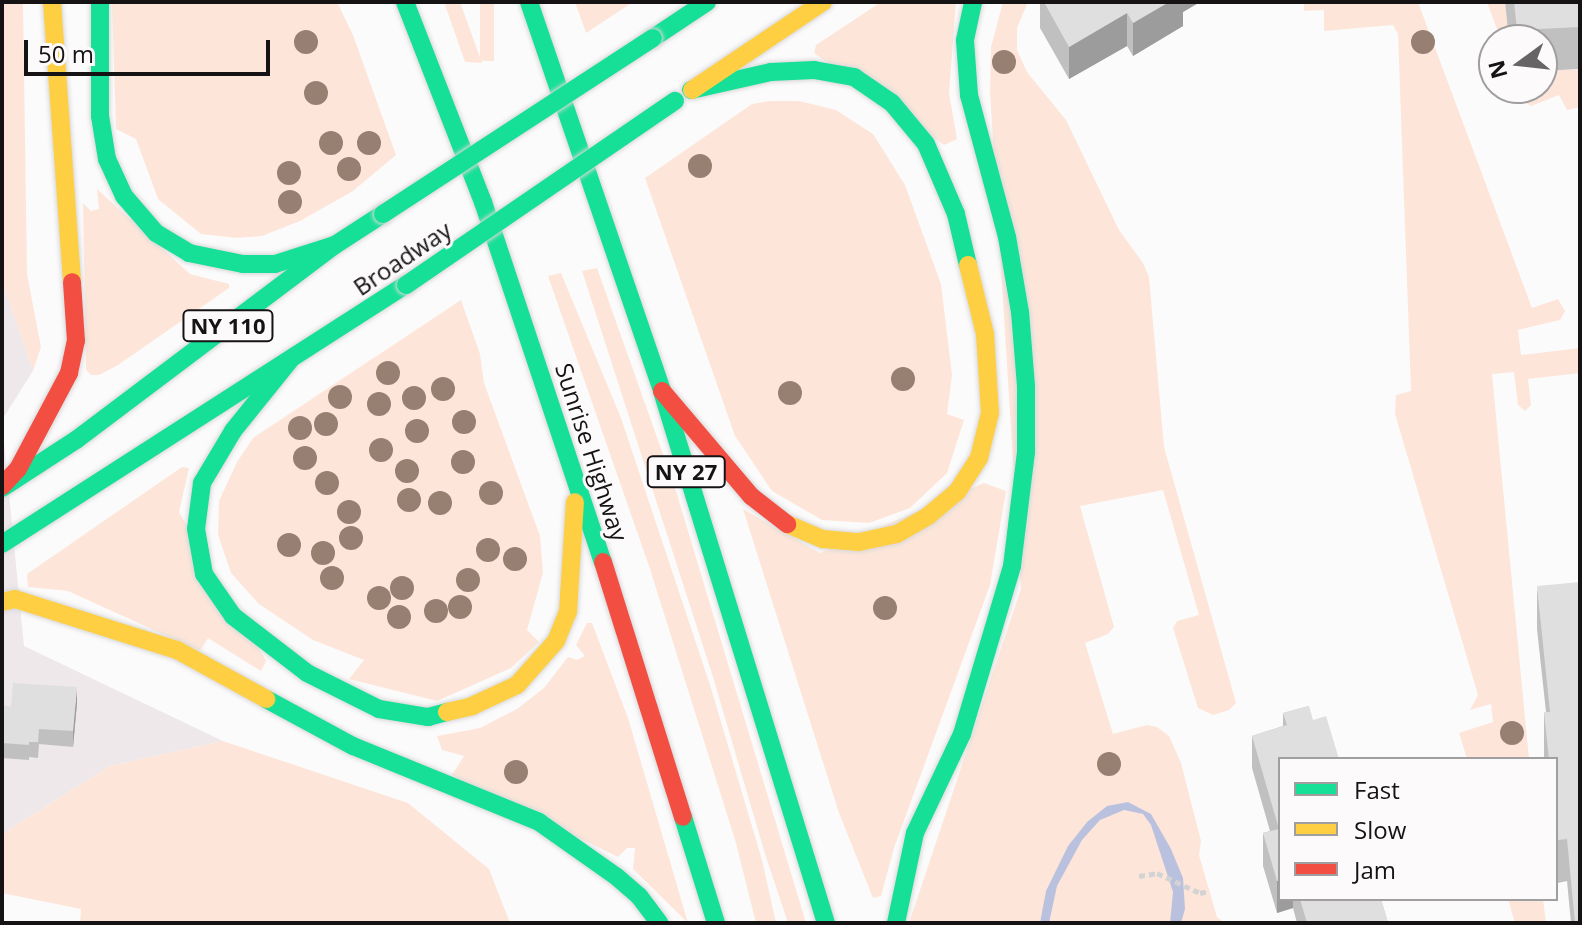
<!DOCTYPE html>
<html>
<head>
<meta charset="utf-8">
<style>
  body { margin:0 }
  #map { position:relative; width:1582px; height:925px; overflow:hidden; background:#fcfbfc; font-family:"Open Sans",sans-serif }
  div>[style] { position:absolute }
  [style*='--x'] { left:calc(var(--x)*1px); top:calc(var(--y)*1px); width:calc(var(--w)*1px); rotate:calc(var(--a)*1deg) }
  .built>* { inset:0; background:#eee8eb }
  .green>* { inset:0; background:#fde6d9; transform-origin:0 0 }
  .water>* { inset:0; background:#bac1de }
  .path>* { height:5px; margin-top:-2.5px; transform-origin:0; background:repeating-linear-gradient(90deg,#d4d3d3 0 6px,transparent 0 10px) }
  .roads { filter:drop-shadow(0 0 2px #d9d8d9) drop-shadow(0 0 2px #d9d8d9) }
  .fast>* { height:18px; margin:-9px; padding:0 9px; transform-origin:9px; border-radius:9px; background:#16e098 }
  .slow>* { height:18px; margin:-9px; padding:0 9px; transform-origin:9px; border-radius:9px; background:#ffcf43 }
  .jam>* { height:18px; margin:-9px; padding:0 9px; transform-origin:9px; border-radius:9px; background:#f24e42 }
  .bridges { filter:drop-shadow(0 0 2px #d9d8d9) drop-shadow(0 0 2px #d9d8d9) }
  .fast-bridge>* { height:18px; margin:-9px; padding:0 9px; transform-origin:9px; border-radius:9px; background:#16e098 }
  .trees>* { width:24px; height:24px; margin:-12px; border-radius:50%; background:#978071 }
  .wall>* { inset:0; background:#c1c0c1 }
  .shaded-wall>* { inset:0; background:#9d9c9d }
  .building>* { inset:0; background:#e0dfe0 }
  span { translate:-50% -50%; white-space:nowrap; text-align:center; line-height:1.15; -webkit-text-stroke:6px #fdfafc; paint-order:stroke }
  .shield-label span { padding:2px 6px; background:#fdfafc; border:2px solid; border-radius:6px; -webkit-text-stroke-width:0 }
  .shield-label { font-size:22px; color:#151314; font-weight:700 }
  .street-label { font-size:24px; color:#151314 }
  .frame { position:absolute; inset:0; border:4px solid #151314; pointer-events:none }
  .legend { position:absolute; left:1278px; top:757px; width:280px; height:144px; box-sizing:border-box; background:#fdfafc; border:2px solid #a09e9f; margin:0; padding:10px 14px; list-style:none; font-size:24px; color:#151314 }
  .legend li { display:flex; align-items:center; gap:16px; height:40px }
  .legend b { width:40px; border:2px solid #a09e9f }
  .north { position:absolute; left:1478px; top:24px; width:80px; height:80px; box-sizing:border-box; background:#fdfafc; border:2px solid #a09e9f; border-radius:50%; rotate:255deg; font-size:22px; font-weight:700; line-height:32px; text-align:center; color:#151314 }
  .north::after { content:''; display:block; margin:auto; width:28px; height:36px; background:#666465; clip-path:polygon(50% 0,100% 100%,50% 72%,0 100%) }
  .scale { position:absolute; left:24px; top:40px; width:246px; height:36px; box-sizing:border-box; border:4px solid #151314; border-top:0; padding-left:10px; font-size:24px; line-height:28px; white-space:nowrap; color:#151314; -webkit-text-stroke:6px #fdfafc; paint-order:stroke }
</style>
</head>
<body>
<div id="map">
  <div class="built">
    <i style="clip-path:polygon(2px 281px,33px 371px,2px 420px)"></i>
    <i style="clip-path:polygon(2px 422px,24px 646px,223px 741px,110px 766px,2px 834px)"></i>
  </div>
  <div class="green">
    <i style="clip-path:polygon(2px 2px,23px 2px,27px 274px,41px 347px,33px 371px,2px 281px)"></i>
    <i style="clip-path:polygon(112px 2px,337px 2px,353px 35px,396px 155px,353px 191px,300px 221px,262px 236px,237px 238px,201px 234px,158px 199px,136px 139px,116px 129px)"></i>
    <i style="clip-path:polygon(444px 2px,460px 2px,482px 63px,465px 62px)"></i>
    <i style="left:480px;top:2px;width:14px;height:59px"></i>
    <i style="clip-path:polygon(575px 2px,633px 2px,586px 33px)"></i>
    <i style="clip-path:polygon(881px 2px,956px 2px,949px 93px,957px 139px,944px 145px,814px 53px,816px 45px)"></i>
    <i style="clip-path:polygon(1003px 2px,1028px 2px,1017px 28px,1017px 50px,1027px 72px,1066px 120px,1119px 230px,1143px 263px,1149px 277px,1164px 447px,1236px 703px,1229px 710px,1213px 715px,1198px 708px,1173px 628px,1177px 621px,1199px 615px,1163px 490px,1080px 506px,1114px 627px,1108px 634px,1085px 643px,1113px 734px,1147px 725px,1157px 727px,1169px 736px,1181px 763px,1201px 841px,1199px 855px,1217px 917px,1225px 923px,909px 923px,1021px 589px,990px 92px,991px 47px)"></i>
    <i style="clip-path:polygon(1304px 2px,1418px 2px,1532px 308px,1558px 299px,1565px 311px,1560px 320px,1518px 330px,1521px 355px,1580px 348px,1580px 373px,1528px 379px,1531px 405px,1525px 411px,1518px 405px,1514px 372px,1492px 374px,1529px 759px,1467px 759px,1459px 733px,1493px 722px,1491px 704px,1470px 710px,1478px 695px,1395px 414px,1396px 395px,1411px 391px,1398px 34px,1393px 25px,1324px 31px,1324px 10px,1304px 11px)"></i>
    <i style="clip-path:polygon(1487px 2px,1505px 2px,1509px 40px,1501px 40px)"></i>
    <i style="clip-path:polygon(1580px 63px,1580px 107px,1567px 110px,1559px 95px,1531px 106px,1525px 102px,1519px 88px,1542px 88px,1542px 70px,1577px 70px)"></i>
    <i style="clip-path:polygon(769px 101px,799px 101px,836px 110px,873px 134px,905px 185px,941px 284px,952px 375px,947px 414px,964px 420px,947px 473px,910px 508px,869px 523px,822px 520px,772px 491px,735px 436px,645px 178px,752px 104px)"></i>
    <i style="clip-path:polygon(97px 189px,190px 274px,229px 284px,229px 288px,118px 365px,99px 375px,91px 375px,86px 370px,83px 203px,91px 211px,99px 209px)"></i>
    <i style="clip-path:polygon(597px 268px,676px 491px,806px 923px,788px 923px,765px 854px,713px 677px,582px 271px)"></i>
    <i style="clip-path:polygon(561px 273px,621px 418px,710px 685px,762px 860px,776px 923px,756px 923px,736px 843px,650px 569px,548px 276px)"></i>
    <i style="clip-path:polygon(461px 300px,480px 354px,484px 383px,540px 536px,543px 573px,527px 630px,539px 642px,511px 668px,437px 701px,349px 679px,364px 660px,313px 640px,259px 604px,231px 573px,218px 535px,219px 501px,237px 462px,253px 438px)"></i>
    <i style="clip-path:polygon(182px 467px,189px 468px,179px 512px,266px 661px,261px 671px,208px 638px,200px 651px,68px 591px,28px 587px,27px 574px)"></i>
    <i style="clip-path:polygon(984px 483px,1006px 491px,990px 585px,894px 848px,881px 896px,873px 898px,839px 813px,743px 509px,820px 553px)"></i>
    <i style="clip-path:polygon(587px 623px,592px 623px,628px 718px,688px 923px,633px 869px,635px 848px,627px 848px,618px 857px,452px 775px,464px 756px,442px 750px,437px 736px,480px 728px,517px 709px,544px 688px,568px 657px,577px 660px,585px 656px,576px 645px)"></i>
    <i style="clip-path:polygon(223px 741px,408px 803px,489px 869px,510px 923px,80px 923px,81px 909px,2px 893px,2px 834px,110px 766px)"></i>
    <i style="clip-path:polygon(1508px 899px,1543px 899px,1546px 923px,1515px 923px)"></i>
  </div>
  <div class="water">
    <i style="clip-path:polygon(1128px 802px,1151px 814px,1171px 849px,1183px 878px,1185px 909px,1181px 923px,1170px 923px,1173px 892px,1151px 825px,1143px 814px,1124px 810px,1100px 820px,1082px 840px,1057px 886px,1049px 923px,1040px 923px,1046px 891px,1068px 846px,1087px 822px,1107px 806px)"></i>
  </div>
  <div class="path">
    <i style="--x:1139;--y:876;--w:18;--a:-9"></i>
    <i style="--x:1157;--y:873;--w:47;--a:24.9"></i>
    <i style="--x:1200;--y:893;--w:8;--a:-14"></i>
  </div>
  <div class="roads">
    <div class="fast">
      <i style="--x:100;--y:2;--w:114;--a:90"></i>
      <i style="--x:100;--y:116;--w:44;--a:80.8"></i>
      <i style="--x:107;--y:159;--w:41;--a:65.3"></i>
      <i style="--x:124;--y:196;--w:49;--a:49.1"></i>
      <i style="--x:156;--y:233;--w:39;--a:31"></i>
      <i style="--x:189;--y:253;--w:55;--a:11.5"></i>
      <i style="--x:243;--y:264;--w:32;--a:0"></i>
      <i style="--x:275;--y:264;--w:63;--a:-17.6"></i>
      <i style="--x:405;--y:2;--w:215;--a:68.7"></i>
      <i style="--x:483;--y:202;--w:379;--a:71.6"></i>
      <i style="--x:529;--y:2;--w:411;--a:71.1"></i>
      <i style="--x:662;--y:391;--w:557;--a:72.87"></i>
      <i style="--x:653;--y:38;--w:65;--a:-33.7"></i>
      <i style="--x:691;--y:90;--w:82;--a:-12.7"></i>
      <i style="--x:771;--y:72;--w:43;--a:-2.7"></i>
      <i style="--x:814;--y:70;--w:41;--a:9.9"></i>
      <i style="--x:854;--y:77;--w:46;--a:34.4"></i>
      <i style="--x:892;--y:103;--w:53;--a:50.3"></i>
      <i style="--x:926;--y:144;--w:76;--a:66.8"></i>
      <i style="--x:956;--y:214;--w:52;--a:76.8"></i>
      <i style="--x:290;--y:360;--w:91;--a:128.8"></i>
      <i style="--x:233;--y:431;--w:61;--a:120.8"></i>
      <i style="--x:202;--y:483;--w:46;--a:97.4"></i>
      <i style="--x:196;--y:529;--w:46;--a:79.9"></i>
      <i style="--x:204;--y:574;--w:51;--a:55.4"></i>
      <i style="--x:233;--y:616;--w:93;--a:37.6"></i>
      <i style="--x:307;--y:673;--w:80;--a:26.6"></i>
      <i style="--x:379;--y:709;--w:50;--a:9.3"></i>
      <i style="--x:428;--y:717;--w:20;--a:-15"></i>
      <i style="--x:2;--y:488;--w:88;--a:-33"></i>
      <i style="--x:76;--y:440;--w:324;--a:-37"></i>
      <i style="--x:335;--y:245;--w:57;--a:-32.9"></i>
      <i style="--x:2;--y:544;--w:480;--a:-32.7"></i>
      <i style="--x:266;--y:699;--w:99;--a:28.4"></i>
      <i style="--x:353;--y:746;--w:201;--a:22.2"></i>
      <i style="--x:539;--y:822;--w:95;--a:35.2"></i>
      <i style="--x:617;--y:877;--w:29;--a:41"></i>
      <i style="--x:639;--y:896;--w:34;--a:53"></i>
      <i style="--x:683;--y:817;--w:111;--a:72.7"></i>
      <i style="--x:896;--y:923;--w:92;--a:-78.1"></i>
      <i style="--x:915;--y:833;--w:110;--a:-64.6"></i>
      <i style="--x:962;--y:734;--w:175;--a:-73.4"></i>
      <i style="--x:1012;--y:566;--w:115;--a:-83"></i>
      <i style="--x:1026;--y:452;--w:66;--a:-90"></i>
      <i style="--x:1026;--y:386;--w:74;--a:-94.6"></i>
      <i style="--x:1020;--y:312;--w:76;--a:-99.8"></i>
      <i style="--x:1007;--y:237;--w:147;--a:-105"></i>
      <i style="--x:969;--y:95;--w:55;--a:-94.2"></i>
      <i style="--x:965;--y:40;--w:39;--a:-78"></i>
    </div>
    <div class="slow">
      <i style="--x:52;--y:2;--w:281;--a:85.9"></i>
      <i style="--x:692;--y:90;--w:158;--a:-33.9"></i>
      <i style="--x:787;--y:524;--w:39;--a:23"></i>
      <i style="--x:823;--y:539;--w:36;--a:5"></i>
      <i style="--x:859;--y:542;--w:39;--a:-12"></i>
      <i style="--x:897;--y:534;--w:36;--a:-30"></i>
      <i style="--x:928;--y:516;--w:38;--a:-40"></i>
      <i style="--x:957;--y:492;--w:40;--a:-57.1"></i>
      <i style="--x:979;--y:458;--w:46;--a:-76.3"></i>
      <i style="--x:990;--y:413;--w:79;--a:-93.6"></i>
      <i style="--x:985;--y:334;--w:71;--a:-103.8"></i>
      <i style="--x:2;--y:602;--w:13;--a:-13"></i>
      <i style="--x:15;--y:599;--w:170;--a:17.5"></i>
      <i style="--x:177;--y:650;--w:102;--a:28.8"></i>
      <i style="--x:447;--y:712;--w:26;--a:-13"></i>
      <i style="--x:472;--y:706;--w:50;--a:-25"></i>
      <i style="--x:517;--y:685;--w:59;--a:-48.4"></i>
      <i style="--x:556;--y:641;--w:31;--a:-68"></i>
      <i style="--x:568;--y:612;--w:110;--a:-86.4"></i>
    </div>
    <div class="jam">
      <i style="--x:662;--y:391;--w:138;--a:49.7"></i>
      <i style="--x:751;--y:496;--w:46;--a:37.9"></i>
      <i style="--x:2;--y:486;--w:23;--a:-47"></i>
      <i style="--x:18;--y:469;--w:109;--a:-62"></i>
      <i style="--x:69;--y:373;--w:33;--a:-78"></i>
      <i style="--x:76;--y:341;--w:59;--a:-93.9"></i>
      <i style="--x:603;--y:562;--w:267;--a:72.6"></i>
    </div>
  </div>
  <div class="bridges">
    <div class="fast-bridge">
      <i style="--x:383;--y:214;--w:322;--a:-33.1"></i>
      <i style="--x:406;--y:285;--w:326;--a:-34.4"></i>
    </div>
  </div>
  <div class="trees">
    <i style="left:306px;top:42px"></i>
    <i style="left:1423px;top:42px"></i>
    <i style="left:1004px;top:62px"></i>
    <i style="left:316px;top:93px"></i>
    <i style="left:331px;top:143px"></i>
    <i style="left:369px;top:143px"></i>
    <i style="left:700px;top:166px"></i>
    <i style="left:349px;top:169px"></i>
    <i style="left:289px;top:173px"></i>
    <i style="left:290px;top:202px"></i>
    <i style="left:388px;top:373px"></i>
    <i style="left:903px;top:379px"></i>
    <i style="left:443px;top:389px"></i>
    <i style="left:790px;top:393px"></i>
    <i style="left:340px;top:397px"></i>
    <i style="left:414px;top:398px"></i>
    <i style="left:379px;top:404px"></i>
    <i style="left:464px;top:422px"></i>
    <i style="left:326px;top:424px"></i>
    <i style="left:300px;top:428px"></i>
    <i style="left:417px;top:431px"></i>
    <i style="left:381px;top:450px"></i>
    <i style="left:305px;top:458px"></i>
    <i style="left:463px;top:462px"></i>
    <i style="left:407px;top:471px"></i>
    <i style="left:327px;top:483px"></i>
    <i style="left:491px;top:493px"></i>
    <i style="left:409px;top:500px"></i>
    <i style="left:440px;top:503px"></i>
    <i style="left:349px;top:512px"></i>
    <i style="left:351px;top:538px"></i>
    <i style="left:289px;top:545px"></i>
    <i style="left:488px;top:550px"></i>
    <i style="left:323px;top:553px"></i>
    <i style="left:515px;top:559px"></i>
    <i style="left:332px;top:578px"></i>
    <i style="left:468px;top:580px"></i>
    <i style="left:402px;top:588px"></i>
    <i style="left:379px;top:598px"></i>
    <i style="left:460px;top:607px"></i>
    <i style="left:885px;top:608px"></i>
    <i style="left:436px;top:611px"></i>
    <i style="left:399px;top:617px"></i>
    <i style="left:1512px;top:733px"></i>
    <i style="left:1109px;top:764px"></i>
    <i style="left:516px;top:772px"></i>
  </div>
  <div class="wall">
    <i style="clip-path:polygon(1040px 2px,1200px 2px,1183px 12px,1183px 26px,1133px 56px,1127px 46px,1069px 79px,1040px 28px)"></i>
    <i style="clip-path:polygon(1505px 2px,1580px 2px,1580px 69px,1542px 71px,1542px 40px,1509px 40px)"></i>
    <i style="clip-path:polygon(1537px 586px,1580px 923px,1571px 923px,1567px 881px,1558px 883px,1556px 862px,1556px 759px,1544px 759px,1544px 712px,1546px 712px,1537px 629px)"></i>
    <i style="clip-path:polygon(77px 703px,73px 747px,39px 744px,38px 758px,29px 757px,29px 760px,2px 758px,2px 706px,11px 707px)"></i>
    <i style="clip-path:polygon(1309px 706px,1280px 899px,1381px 899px,1388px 923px,1297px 923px,1293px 908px,1277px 913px,1263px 866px,1263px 833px,1270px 831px,1252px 768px,1252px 736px,1283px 726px,1283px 713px)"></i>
  </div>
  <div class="shaded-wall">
    <i style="clip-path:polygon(1169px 2px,1200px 2px,1183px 12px,1183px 26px,1133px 56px,1133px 23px)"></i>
    <i style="clip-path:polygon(1127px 13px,1127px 46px,1069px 79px,1069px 47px)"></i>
    <i style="clip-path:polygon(77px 687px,77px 703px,73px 747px,73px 731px)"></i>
    <i style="clip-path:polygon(1280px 880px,1280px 899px,1293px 899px,1293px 908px,1277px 913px,1277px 881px)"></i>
  </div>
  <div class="building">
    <i style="clip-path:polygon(1044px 2px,1169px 2px,1133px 23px,1127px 13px,1069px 47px)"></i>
    <i style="clip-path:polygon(1514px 2px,1580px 2px,1580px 27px,1517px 30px)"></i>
    <i style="clip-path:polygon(1580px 582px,1580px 923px,1575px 923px,1567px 839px,1558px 840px,1556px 820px,1556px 759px,1549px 759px,1544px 712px,1550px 712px,1537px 586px)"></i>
    <i style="clip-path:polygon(13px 683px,77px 687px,73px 731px,39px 729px,38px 742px,29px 742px,29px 745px,2px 743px,2px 706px,11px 707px)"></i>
    <i style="clip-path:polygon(1309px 706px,1313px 720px,1326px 716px,1339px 759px,1280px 759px,1280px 880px,1277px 881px,1263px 833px,1279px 829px,1252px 736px,1287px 725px,1283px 713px)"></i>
    <i style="clip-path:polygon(1300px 899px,1381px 899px,1388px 923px,1307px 923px)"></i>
  </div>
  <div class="shield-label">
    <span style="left:228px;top:326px">NY 110</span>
    <span style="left:686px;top:472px">NY 27</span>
  </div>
  <div class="street-label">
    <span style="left:402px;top:258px;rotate:-34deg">Broadway</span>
    <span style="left:592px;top:452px;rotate:72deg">Sunrise Highway</span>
  </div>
  <div class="frame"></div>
  <ul class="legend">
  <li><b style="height:10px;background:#16e098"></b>Fast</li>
  <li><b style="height:10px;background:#ffcf43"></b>Slow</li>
  <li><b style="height:10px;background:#f24e42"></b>Jam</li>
  </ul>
  <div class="north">N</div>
  <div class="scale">50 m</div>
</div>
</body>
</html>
